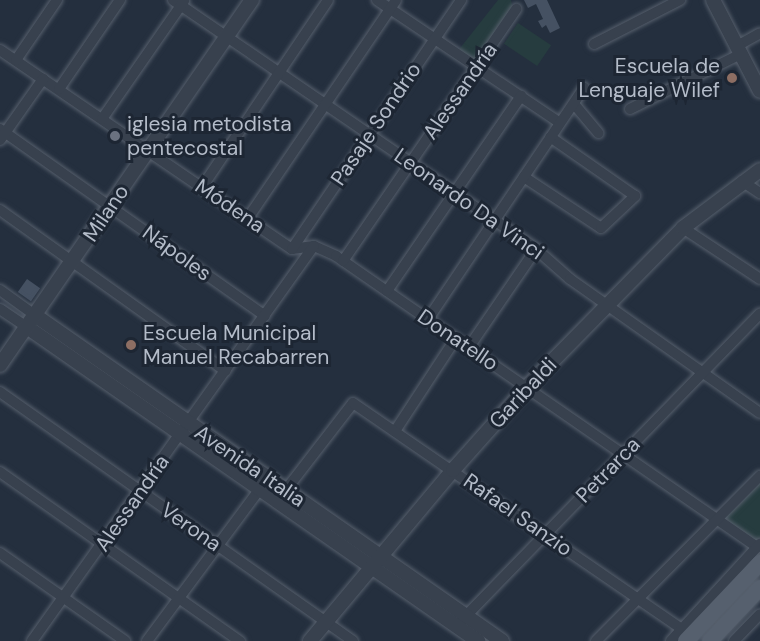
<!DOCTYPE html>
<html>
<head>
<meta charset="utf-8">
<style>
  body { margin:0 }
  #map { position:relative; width:760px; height:641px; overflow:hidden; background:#242f3e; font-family:"DM Sans",sans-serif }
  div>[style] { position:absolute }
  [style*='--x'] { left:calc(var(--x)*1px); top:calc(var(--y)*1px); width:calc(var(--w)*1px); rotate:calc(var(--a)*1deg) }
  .green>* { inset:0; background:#263c3f; transform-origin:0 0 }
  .building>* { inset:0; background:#455162; transform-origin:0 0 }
  .roads { filter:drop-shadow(0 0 2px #565f6c) drop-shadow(0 0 2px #565f6c) }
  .minor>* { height:10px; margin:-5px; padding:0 5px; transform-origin:5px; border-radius:5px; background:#38414e }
  .tertiary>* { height:14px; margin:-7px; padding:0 7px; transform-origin:7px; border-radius:7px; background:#38414e }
  .primary>* { height:16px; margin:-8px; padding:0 8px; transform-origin:8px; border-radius:8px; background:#56606e }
  .dots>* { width:16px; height:16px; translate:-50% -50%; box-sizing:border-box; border:3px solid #1d2633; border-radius:50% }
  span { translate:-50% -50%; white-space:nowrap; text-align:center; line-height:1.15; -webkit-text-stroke:6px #1d2633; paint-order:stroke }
  .poi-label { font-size:21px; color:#b4bcc9 }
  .right { translate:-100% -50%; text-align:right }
  .left { translate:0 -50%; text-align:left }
  .street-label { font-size:21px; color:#b4bcc9 }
</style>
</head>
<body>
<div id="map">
  <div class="green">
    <i style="clip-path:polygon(498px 0,511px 0,513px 9px,476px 64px,457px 52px)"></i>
    <i style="left:518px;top:23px;width:40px;height:25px;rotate:34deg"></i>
    <i style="clip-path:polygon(760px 483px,760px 538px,757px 542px,724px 519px)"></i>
  </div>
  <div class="building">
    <i style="clip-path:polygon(524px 0,547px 0,560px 28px,550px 33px,546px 25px,542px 28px,538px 21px,543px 19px,536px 4px,528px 8px)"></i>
    <i style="left:27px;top:279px;width:16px;height:16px;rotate:35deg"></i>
  </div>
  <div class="roads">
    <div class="minor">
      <i style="--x:173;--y:0;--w:440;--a:34.4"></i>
      <i style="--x:536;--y:249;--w:45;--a:41.4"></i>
      <i style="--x:570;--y:279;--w:232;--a:35.2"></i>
      <i style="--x:377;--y:0;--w:220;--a:33.9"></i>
      <i style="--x:594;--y:44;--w:97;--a:-27.1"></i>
      <i style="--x:737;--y:46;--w:26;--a:-29"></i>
      <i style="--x:0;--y:50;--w:353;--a:34.3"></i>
      <i style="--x:292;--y:249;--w:22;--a:-8"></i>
      <i style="--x:314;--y:246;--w:24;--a:24"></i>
      <i style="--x:336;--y:256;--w:512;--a:34.65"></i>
      <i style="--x:16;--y:60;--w:73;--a:-55.7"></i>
      <i style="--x:59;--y:89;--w:108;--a:-55.6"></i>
      <i style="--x:574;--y:104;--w:38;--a:50"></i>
      <i style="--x:630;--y:109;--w:124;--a:-26.4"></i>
      <i style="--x:102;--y:119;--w:144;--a:-55.2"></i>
      <i style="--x:0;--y:129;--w:324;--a:35.2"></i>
      <i style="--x:0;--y:140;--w:75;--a:-54.8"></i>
      <i style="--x:524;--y:177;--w:92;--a:33.5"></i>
      <i style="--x:601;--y:228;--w:47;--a:-43.3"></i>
      <i style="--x:635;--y:196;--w:103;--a:-145.2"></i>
      <i style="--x:742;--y:181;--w:22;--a:34"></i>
      <i style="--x:202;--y:187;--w:225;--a:-56"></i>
      <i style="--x:0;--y:210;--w:277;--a:35.5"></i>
      <i style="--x:248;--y:218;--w:263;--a:-55.8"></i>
      <i style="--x:683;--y:228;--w:92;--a:33.5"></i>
      <i style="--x:292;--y:249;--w:301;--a:-55.8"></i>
      <i style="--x:343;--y:261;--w:306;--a:-55.5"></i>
      <i style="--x:0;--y:290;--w:44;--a:35.8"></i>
      <i style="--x:387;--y:291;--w:237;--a:-55.5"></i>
      <i style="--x:0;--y:309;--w:32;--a:34"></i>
      <i style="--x:428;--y:319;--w:279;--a:-56"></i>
      <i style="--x:469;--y:347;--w:119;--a:-55.6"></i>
      <i style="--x:0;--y:392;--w:432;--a:35.2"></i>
      <i style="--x:395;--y:431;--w:111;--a:-56.7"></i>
      <i style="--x:0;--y:472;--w:294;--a:35.2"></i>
      <i style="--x:285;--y:491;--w:111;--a:-52.3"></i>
      <i style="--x:353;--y:403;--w:399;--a:34.5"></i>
      <i style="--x:0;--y:553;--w:153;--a:35.1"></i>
      <i style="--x:461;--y:621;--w:429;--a:-45.8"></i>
      <i style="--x:32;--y:641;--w:485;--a:-54.5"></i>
      <i style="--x:147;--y:641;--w:188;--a:-53.4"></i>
      <i style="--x:596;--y:641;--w:233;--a:-45.2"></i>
      <i style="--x:671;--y:641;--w:132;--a:-47.5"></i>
      <i style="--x:734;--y:641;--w:37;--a:-46"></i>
    </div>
    <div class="tertiary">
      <i style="--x:713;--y:0;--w:102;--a:62.7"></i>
      <i style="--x:36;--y:316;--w:568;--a:34.89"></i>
      <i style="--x:27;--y:327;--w:550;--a:34.85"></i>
      <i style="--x:0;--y:365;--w:444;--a:-55.4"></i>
      <i style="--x:310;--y:641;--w:223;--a:-50.1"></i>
      <i style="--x:453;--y:470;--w:111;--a:-48.3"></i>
      <i style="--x:527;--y:387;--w:223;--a:-45.5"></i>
      <i style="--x:683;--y:228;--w:96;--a:-37"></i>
    </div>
    <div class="primary">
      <i style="--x:686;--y:641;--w:108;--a:-46.5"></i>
      <i style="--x:710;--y:641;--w:73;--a:-46.7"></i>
    </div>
  </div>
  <div class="dots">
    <i style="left:732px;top:78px;background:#8d6e63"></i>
    <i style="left:115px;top:136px;background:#6b7280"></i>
    <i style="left:131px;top:345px;background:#8d6e63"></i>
  </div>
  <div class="poi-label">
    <span class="right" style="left:720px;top:78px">Escuela de<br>Lenguaje Wilef</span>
    <span class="left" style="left:127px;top:136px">iglesia metodista<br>pentecostal</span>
    <span class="left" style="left:143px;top:345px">Escuela Municipal<br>Manuel Recabarren</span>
  </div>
  <div class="street-label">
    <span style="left:460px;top:91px;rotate:-55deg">Alessandría</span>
    <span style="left:376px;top:124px;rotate:-56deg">Pasaje Sondrio</span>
    <span style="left:469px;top:204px;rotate:35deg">Leonardo Da Vinci</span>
    <span style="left:230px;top:206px;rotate:34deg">Módena</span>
    <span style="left:106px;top:213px;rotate:-56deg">Milano</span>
    <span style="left:177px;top:253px;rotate:36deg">Nápoles</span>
    <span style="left:458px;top:340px;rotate:34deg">Donatello</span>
    <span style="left:523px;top:393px;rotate:-47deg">Garibaldi</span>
    <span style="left:250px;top:466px;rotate:34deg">Avenida Italia</span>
    <span style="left:608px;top:470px;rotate:-46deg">Petrarca</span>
    <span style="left:132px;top:503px;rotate:-55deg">Alessandría</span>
    <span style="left:518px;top:515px;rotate:35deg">Rafael Sanzio</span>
    <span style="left:191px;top:527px;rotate:35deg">Verona</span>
  </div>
</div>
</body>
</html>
